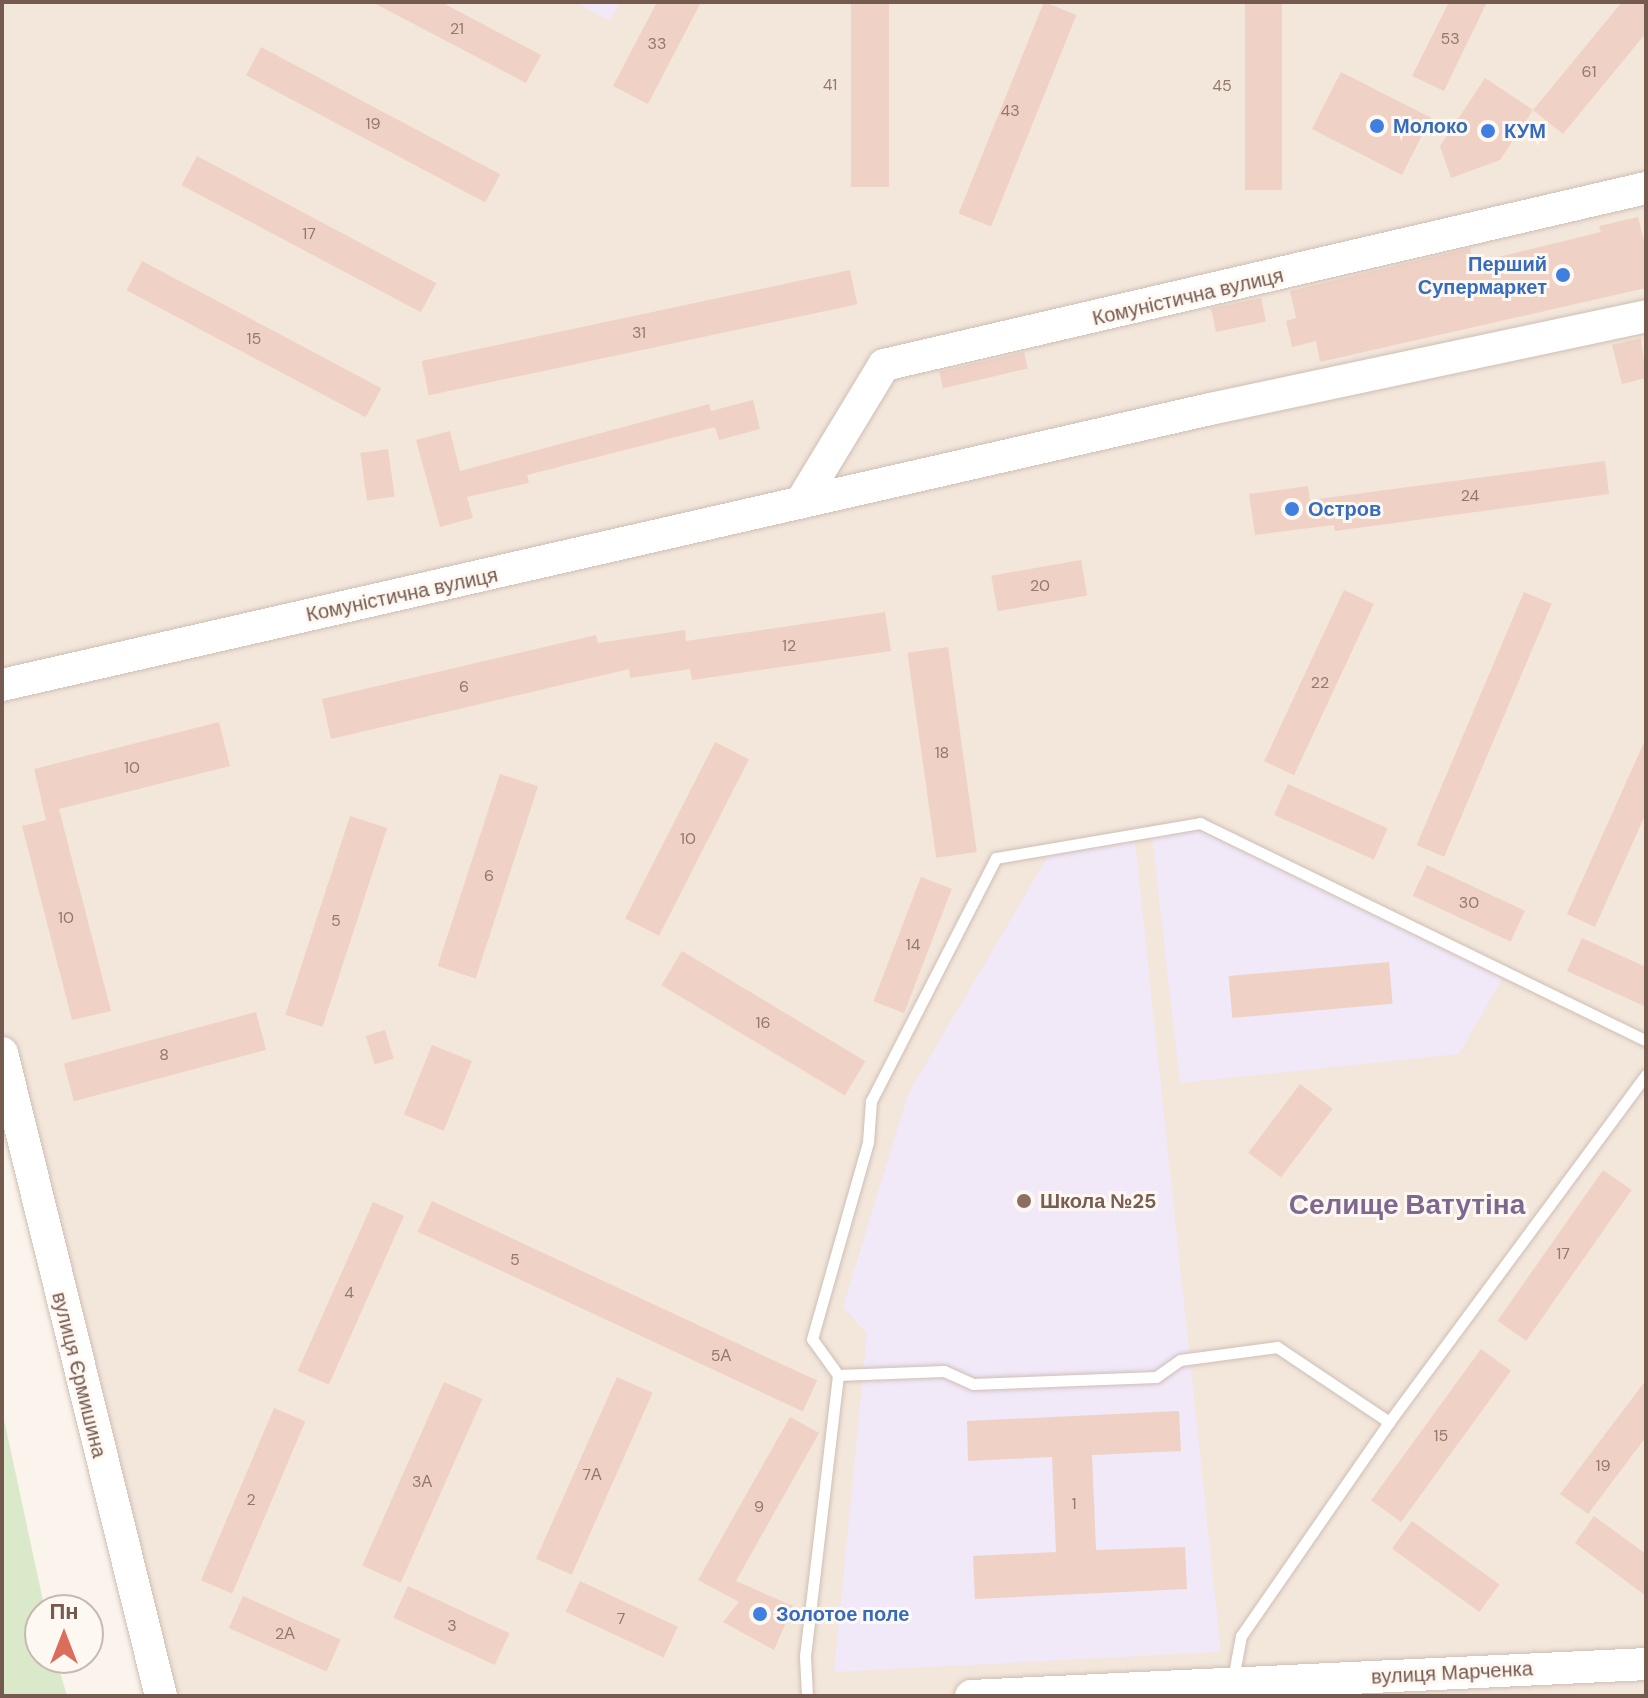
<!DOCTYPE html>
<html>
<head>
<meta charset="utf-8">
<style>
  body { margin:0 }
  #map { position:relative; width:1648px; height:1698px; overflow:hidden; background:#fbf4ec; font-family:"DM Sans",sans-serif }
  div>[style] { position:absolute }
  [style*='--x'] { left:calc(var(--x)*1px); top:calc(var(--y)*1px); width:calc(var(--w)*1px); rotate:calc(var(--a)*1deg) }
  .residential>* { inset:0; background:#f3e6db }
  .education>* { inset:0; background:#f1e8f8 }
  .green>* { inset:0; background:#d9e9ca }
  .building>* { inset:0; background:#efd2c5; transform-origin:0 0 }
  .roads { filter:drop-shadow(0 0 2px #cfbeb4) drop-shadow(0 0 2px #cfbeb4) }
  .lane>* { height:11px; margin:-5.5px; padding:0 5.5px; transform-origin:5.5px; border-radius:5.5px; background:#fff }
  .secondary>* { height:32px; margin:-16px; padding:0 16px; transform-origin:16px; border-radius:16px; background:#fff }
  .dots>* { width:22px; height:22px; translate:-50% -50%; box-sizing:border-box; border:4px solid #fef8f2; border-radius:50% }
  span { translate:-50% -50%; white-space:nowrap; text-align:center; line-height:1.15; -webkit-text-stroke:6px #fef8f2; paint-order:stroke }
  .number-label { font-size:16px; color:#94786d }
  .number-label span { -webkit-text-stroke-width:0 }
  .shop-label { font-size:20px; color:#366cbe; font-weight:700 }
  .left { translate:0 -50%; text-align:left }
  .right { translate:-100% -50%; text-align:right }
  .street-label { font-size:20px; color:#755a50 }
  .education-label { font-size:20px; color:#785e54; font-weight:700 }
  .district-label { font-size:28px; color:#7f6890; font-weight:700 }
  .frame { position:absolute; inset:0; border:4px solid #755a50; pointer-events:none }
  .north { position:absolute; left:24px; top:1594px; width:80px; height:80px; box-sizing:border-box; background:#fef8f2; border:2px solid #c7b9b1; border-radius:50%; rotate:0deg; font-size:22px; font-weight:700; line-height:32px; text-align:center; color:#755a50 }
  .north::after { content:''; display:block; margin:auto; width:28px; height:36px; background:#db6d5b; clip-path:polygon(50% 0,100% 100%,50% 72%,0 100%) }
</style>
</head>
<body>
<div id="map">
  <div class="residential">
    <i style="clip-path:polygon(2px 2px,1646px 2px,1646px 1696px,163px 1696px,2px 1032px)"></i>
  </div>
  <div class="education">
    <i style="clip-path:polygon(575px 2px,620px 2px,610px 21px)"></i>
    <i style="clip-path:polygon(1199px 830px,1503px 977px,1459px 1054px,1180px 1083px,1152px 837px)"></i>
    <i style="clip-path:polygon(1135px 841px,1221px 1652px,834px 1672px,867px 1333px,843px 1307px,908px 1094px,1051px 851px)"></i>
  </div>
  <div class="green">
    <i style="clip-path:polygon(2px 1410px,45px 1610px,40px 1610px,40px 1658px,56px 1658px,67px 1696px,2px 1696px)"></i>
  </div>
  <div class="building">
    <i style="clip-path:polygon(372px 2px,441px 2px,541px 55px,526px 83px)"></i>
    <i style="clip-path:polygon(657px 2px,701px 2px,648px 104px,613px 86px)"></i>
    <i style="left:851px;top:2px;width:38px;height:185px"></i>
    <i style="left:1044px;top:2px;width:35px;height:228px;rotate:22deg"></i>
    <i style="left:1245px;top:2px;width:37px;height:188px"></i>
    <i style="clip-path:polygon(1449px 2px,1487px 2px,1444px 91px,1412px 76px)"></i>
    <i style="clip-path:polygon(1622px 2px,1646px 2px,1646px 33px,1563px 134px,1533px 110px)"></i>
    <i style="left:261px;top:47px;width:271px;height:32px;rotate:28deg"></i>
    <i style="left:1341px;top:72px;width:101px;height:64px;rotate:27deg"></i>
    <i style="clip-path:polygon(1485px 78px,1533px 110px,1500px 160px,1451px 178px,1440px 146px)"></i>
    <i style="left:197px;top:156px;width:271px;height:33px;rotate:28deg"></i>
    <i style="clip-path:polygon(1638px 217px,1646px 249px,1646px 288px,1320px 362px,1316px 341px,1292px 347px,1286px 321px,1296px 318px,1290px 291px,1470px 248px,1473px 263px,1601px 232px,1599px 226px)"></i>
    <i style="left:142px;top:261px;width:271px;height:33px;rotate:28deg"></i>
    <i style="left:850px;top:270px;width:35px;height:438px;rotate:78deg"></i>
    <i style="left:1261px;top:298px;width:24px;height:51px;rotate:78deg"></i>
    <i style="clip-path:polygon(1641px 338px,1646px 378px,1622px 384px,1612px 345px)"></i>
    <i style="left:1024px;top:352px;width:17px;height:87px;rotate:77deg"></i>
    <i style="clip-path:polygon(753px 400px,760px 429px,719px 440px,715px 427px,527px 475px,529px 483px,467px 497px,473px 518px,440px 527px,416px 440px,450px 431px,460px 471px,709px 404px,711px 411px)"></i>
    <i style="left:388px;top:449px;width:48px;height:28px;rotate:82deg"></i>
    <i style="clip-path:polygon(1605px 461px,1609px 494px,1335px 531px,1334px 525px,1255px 535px,1249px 494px,1308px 486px,1310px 500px)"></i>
    <i style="left:1081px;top:560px;width:36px;height:91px;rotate:80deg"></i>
    <i style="left:1344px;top:590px;width:33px;height:189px;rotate:25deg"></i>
    <i style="left:1524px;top:592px;width:30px;height:275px;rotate:23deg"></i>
    <i style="clip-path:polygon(885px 612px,891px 651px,692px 680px,690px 669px,630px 678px,629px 669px,331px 739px,322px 699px,596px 635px,598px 643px,685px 630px,686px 641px)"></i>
    <i style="left:948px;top:647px;width:207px;height:41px;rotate:82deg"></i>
    <i style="clip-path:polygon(219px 722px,230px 766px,59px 809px,111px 1011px,72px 1020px,22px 826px,46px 820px,34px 769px)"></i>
    <i style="clip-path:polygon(1646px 738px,1646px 813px,1595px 927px,1567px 914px)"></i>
    <i style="left:715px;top:742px;width:38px;height:198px;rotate:27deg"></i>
    <i style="left:500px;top:774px;width:40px;height:202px;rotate:18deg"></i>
    <i style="left:1288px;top:784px;width:109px;height:34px;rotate:24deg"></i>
    <i style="left:350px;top:816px;width:39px;height:209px;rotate:18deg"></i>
    <i style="left:1427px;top:865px;width:108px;height:34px;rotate:25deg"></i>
    <i style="left:921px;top:877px;width:33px;height:133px;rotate:21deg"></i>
    <i style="clip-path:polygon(1582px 938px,1646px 967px,1646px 1007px,1567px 971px)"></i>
    <i style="left:682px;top:951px;width:214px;height:40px;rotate:31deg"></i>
    <i style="left:1389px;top:962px;width:42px;height:161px;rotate:85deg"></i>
    <i style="left:256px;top:1012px;width:39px;height:199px;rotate:75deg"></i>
    <i style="left:385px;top:1030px;width:30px;height:20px;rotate:73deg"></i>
    <i style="left:432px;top:1045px;width:43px;height:75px;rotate:22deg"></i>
    <i style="left:1300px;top:1084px;width:41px;height:86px;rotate:37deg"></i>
    <i style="left:1603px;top:1170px;width:35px;height:184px;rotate:35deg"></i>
    <i style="left:432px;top:1201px;width:425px;height:34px;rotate:25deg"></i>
    <i style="left:373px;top:1202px;width:34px;height:185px;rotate:24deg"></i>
    <i style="left:1481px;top:1349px;width:37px;height:187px;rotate:36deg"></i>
    <i style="left:617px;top:1377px;width:39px;height:199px;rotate:24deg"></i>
    <i style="clip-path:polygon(1646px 1380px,1646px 1437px,1588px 1514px,1560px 1494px)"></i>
    <i style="left:444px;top:1382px;width:42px;height:201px;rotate:24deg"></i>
    <i style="left:274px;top:1408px;width:34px;height:187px;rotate:23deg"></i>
    <i style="clip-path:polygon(1179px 1411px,1181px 1451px,1092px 1455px,1096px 1550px,1185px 1547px,1187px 1589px,975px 1599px,973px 1556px,1056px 1552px,1052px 1457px,968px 1461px,967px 1421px)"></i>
    <i style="clip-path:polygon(790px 1417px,819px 1433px,736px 1581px,793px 1606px,774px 1650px,723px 1622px,739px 1602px,698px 1580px)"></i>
    <i style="clip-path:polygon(1594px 1516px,1646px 1554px,1646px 1596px,1575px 1543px)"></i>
    <i style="left:1412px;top:1521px;width:108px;height:34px;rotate:36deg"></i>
    <i style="left:580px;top:1581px;width:108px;height:34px;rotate:25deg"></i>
    <i style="left:408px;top:1586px;width:112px;height:35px;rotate:25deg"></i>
    <i style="left:243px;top:1596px;width:107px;height:35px;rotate:24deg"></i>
  </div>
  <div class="roads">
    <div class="lane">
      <i style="--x:838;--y:1375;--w:106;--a:-2.2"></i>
      <i style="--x:944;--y:1371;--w:32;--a:24"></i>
      <i style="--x:973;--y:1384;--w:183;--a:-2.2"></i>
      <i style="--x:1156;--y:1377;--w:29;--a:-35"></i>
      <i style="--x:1180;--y:1360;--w:98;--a:-7.6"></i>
      <i style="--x:1277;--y:1347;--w:135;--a:33.8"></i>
      <i style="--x:1233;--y:1679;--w:44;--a:-79.5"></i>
      <i style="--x:1241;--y:1636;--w:260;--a:-55.3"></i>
      <i style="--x:1389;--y:1422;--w:432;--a:-53.5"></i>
      <i style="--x:807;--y:1696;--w:40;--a:-92.9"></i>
      <i style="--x:805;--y:1656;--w:283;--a:-83.3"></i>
      <i style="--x:838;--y:1375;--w:44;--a:-125.8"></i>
      <i style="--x:812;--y:1339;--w:205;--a:-74.1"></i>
      <i style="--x:868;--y:1142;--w:41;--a:-85.8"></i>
      <i style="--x:871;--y:1101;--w:273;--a:-62.8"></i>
      <i style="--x:996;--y:858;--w:207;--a:-9.7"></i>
      <i style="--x:1200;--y:823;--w:496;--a:26"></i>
    </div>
    <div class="secondary">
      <i style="--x:801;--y:502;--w:160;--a:-58.8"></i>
      <i style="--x:884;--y:365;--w:782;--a:-13.08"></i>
      <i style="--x:2;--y:685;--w:1239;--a:-12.87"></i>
      <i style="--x:1210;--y:409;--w:446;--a:-12"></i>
      <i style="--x:2;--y:1053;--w:662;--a:76.11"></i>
      <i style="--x:971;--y:1696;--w:676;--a:-2.71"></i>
    </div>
  </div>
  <div class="dots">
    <i style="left:1377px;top:126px;background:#3f7fe0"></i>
    <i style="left:1488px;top:131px;background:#3f7fe0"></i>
    <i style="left:1563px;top:275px;background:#3f7fe0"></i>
    <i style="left:1292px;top:509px;background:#3f7fe0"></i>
    <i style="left:1024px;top:1201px;background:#8d6e63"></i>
    <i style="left:760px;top:1614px;background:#3f7fe0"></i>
  </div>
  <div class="number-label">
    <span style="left:457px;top:29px">21</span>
    <span style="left:1450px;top:39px">53</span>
    <span style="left:657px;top:44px">33</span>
    <span style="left:1589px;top:72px">61</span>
    <span style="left:830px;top:85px">41</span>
    <span style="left:1222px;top:86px">45</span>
    <span style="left:1010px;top:111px">43</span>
    <span style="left:373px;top:124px">19</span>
    <span style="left:309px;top:234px">17</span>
    <span style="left:639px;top:333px">31</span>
    <span style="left:254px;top:339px">15</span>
    <span style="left:1470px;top:496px">24</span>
    <span style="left:1040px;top:586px">20</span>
    <span style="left:789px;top:646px">12</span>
    <span style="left:1320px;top:683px">22</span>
    <span style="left:464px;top:687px">6</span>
    <span style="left:942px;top:753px">18</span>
    <span style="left:132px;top:768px">10</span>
    <span style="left:688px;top:839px">10</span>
    <span style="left:489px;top:876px">6</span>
    <span style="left:1469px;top:903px">30</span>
    <span style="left:66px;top:918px">10</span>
    <span style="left:336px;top:921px">5</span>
    <span style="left:913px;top:945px">14</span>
    <span style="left:763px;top:1023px">16</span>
    <span style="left:164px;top:1055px">8</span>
    <span style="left:1563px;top:1254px">17</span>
    <span style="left:515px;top:1260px">5</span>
    <span style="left:349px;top:1293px">4</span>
    <span style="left:721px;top:1356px">5А</span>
    <span style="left:1441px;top:1436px">15</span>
    <span style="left:1603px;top:1466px">19</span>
    <span style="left:592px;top:1475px">7А</span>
    <span style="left:422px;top:1482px">3А</span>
    <span style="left:251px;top:1500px">2</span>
    <span style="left:1074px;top:1504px">1</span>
    <span style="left:759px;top:1507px">9</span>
    <span style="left:621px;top:1619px">7</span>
    <span style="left:452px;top:1626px">3</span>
    <span style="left:285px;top:1634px">2А</span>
  </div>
  <div class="shop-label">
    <span class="left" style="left:1393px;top:126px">Молоко</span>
    <span class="left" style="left:1504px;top:131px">КУМ</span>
    <span class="right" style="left:1547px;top:276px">Перший<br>Супермаркет</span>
    <span class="left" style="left:1308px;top:509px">Остров</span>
    <span class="left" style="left:776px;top:1614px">Золотое поле</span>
  </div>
  <div class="street-label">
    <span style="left:1188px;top:297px;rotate:-13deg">Комуністична вулиця</span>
    <span style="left:402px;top:595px;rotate:-12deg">Комуністична вулиця</span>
    <span style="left:79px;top:1375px;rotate:76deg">вулиця Єрмишина</span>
    <span style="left:1452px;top:1673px;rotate:-3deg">вулиця Марченка</span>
  </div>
  <div class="education-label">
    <span class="left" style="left:1040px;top:1201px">Школа №25</span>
  </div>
  <div class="district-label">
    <span style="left:1407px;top:1205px">Селище Ватутіна</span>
  </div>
  <div class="frame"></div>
  <div class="north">Пн</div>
</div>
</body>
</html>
